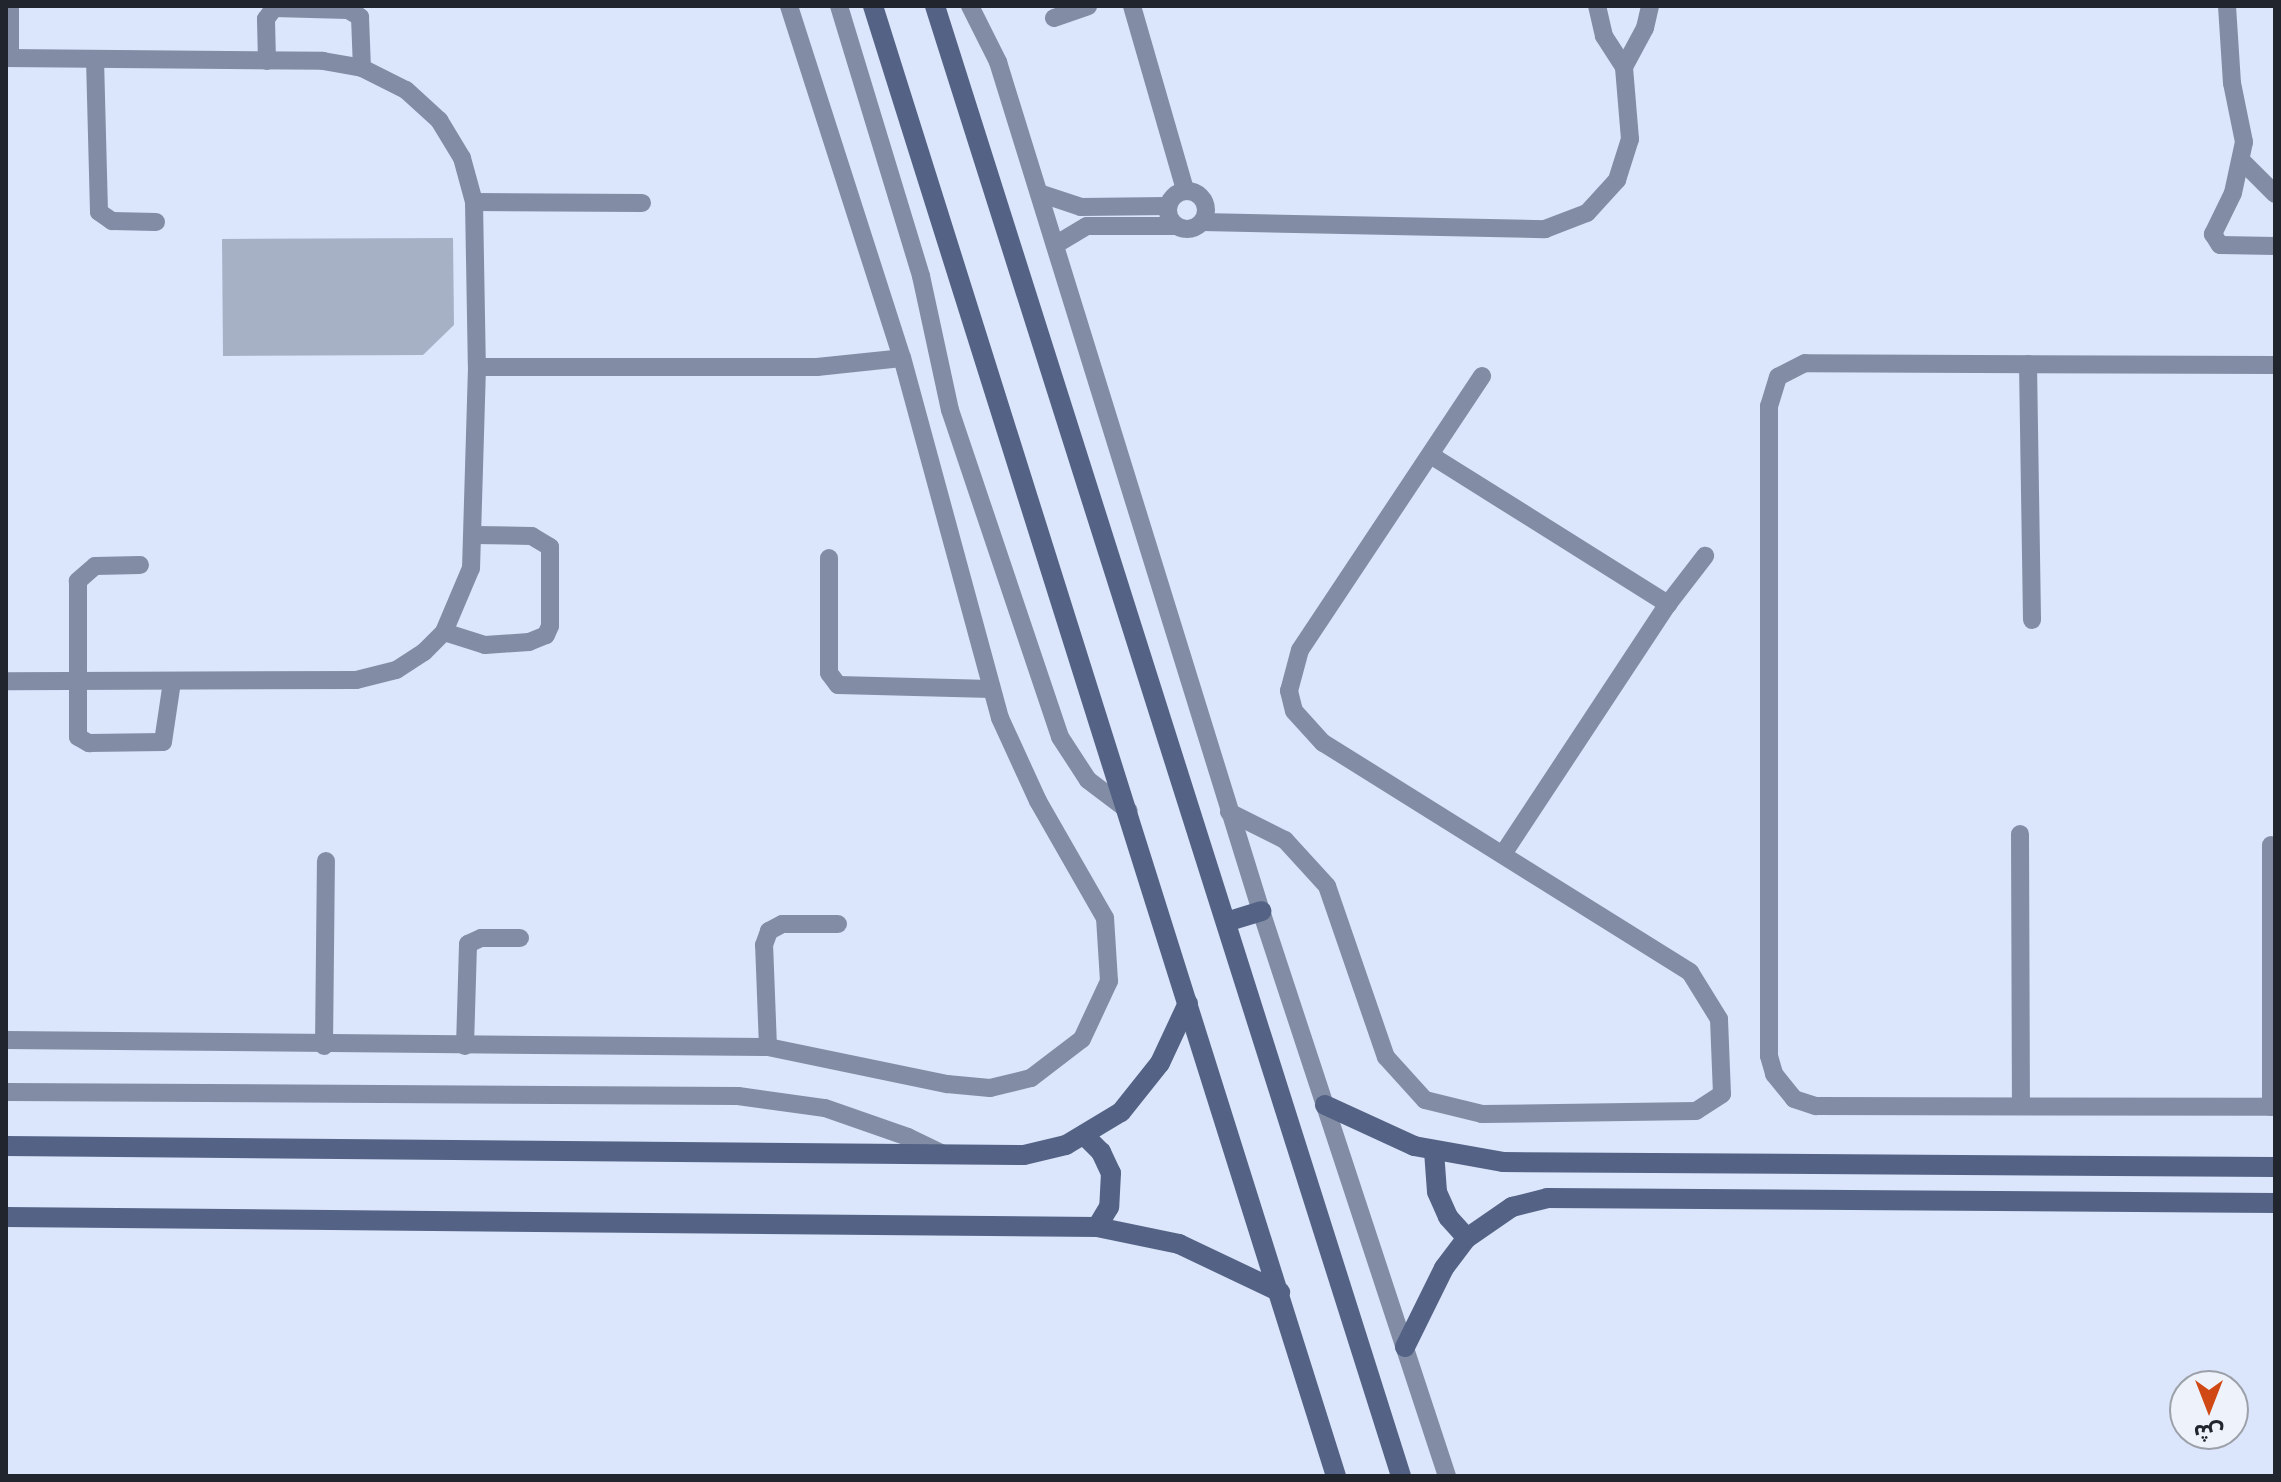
<!DOCTYPE html>
<html>
<head>
<meta charset="utf-8">
<style>
  body { margin:0 }
  #map { position:relative; width:2281px; height:1482px; overflow:hidden; background:#dbe5fb; font-family:Arial,"Noto Sans Arabic",sans-serif }
  div>[style] { position:absolute }
  [style*='--x'] { left:calc(var(--x)*1px); top:calc(var(--y)*1px); width:calc(var(--w)*1px); rotate:calc(var(--a)*1deg) }
  .building>* { inset:0; background:#a7b1c6 }
  .street>* { height:18px; margin:-9px; padding:0 9px; transform-origin:9px; border-radius:9px; background:#828da5 }
  .street>.ring { margin:-9px; padding:0; box-sizing:content-box; background:none; border:18px solid #828da5; border-radius:50% }
  .secondary>* { height:20px; margin:-10px; padding:0 10px; transform-origin:10px; border-radius:10px; background:#546385 }
  span { translate:-50% -50%; white-space:nowrap; text-align:center; line-height:1.15; -webkit-text-stroke:8px #eef2fb; paint-order:stroke }
  .frame { position:absolute; inset:0; border:8px solid #21252d; pointer-events:none }
  .north { position:absolute; left:2169px; top:1370px; width:80px; height:80px; box-sizing:border-box; background:#eef2fb; border:2px solid #9ca0a9; border-radius:50%; rotate:180deg; font-size:22px; font-weight:700; line-height:32px; text-align:center; color:#21252d }
  .north::after { content:''; display:block; margin:auto; width:28px; height:36px; background:#d04915; clip-path:polygon(50% 0,100% 100%,50% 72%,0 100%) }
</style>
</head>
<body>
<div id="map">
  <div class="building">
    <i style="clip-path:polygon(453px 238px,454px 325px,423px 355px,223px 356px,222px 239px)"></i>
  </div>
  <div class="street">
    <i style="--x:10;--y:6;--w:52;--a:90"></i>
    <i style="--x:839;--y:6;--w:282;--a:73.1"></i>
    <i style="--x:921;--y:276;--w:137;--a:77.8"></i>
    <i style="--x:950;--y:410;--w:345;--a:71.4"></i>
    <i style="--x:1060;--y:737;--w:51;--a:56.9"></i>
    <i style="--x:1088;--y:780;--w:51;--a:37.1"></i>
    <i style="--x:970;--y:6;--w:63;--a:63.4"></i>
    <i style="--x:998;--y:62;--w:889;--a:72.79"></i>
    <i style="--x:1261;--y:911;--w:595;--a:71.78"></i>
    <i style="--x:1132;--y:6;--w:191;--a:73.9"></i>
    <i style="--x:2227;--y:6;--w:77;--a:86.3"></i>
    <i style="--x:2232;--y:83;--w:60;--a:78.5"></i>
    <i style="--x:2244;--y:142;--w:52;--a:102.2"></i>
    <i style="--x:2233;--y:193;--w:46;--a:116"></i>
    <i style="--x:2213;--y:234;--w:13;--a:58"></i>
    <i style="--x:2220;--y:245;--w:55;--a:1"></i>
    <i style="--x:1054;--y:18;--w:36;--a:-19"></i>
    <i style="--x:6;--y:58;--w:317;--a:0.5"></i>
    <i style="--x:323;--y:61;--w:40;--a:10"></i>
    <i style="--x:362;--y:68;--w:49;--a:26.6"></i>
    <i style="--x:406;--y:90;--w:45;--a:42.3"></i>
    <i style="--x:439;--y:120;--w:44;--a:58.8"></i>
    <i style="--x:462;--y:158;--w:46;--a:74.7"></i>
    <i style="--x:474;--y:202;--w:165;--a:89"></i>
    <i style="--x:477;--y:367;--w:201;--a:91.7"></i>
    <i style="--x:471;--y:568;--w:69;--a:112.9"></i>
    <i style="--x:444;--y:632;--w:28;--a:135"></i>
    <i style="--x:424;--y:652;--w:33;--a:147"></i>
    <i style="--x:396;--y:670;--w:41;--a:166"></i>
    <i style="--x:356;--y:680;--w:350;--a:179.8"></i>
    <i style="--x:95;--y:59;--w:153;--a:88.5"></i>
    <i style="--x:99;--y:212;--w:16;--a:35"></i>
    <i style="--x:112;--y:221;--w:44;--a:1.3"></i>
    <i style="--x:267;--y:61;--w:42;--a:-91.4"></i>
    <i style="--x:266;--y:19;--w:14;--a:-54"></i>
    <i style="--x:274;--y:8;--w:74;--a:1.5"></i>
    <i style="--x:348;--y:10;--w:14;--a:30"></i>
    <i style="--x:360;--y:17;--w:51;--a:87.8"></i>
    <i style="--x:1624;--y:67;--w:44;--a:-61.7"></i>
    <i style="--x:1645;--y:28;--w:23;--a:-77"></i>
    <i style="--x:2241;--y:160;--w:48;--a:45"></i>
    <i class="ring" style="left:1168px;top:191px;width:20px;height:20px"></i>
    <i style="--x:1039;--y:193;--w:44;--a:18.4"></i>
    <i style="--x:1081;--y:207;--w:86;--a:-0.7"></i>
    <i style="--x:474;--y:202;--w:168;--a:0.3"></i>
    <i style="--x:1202;--y:222;--w:343;--a:1.2"></i>
    <i style="--x:1545;--y:229;--w:45;--a:-20.9"></i>
    <i style="--x:1587;--y:213;--w:45;--a:-47.7"></i>
    <i style="--x:1617;--y:180;--w:43;--a:-72.4"></i>
    <i style="--x:1630;--y:139;--w:72;--a:-94.8"></i>
    <i style="--x:1624;--y:67;--w:37;--a:-123"></i>
    <i style="--x:1604;--y:36;--w:31;--a:-103"></i>
    <i style="--x:1055;--y:245;--w:37;--a:-31"></i>
    <i style="--x:1087;--y:226;--w:88;--a:0"></i>
    <i style="--x:2028;--y:364;--w:256;--a:89.1"></i>
    <i style="--x:2275;--y:365;--w:470;--a:-179.8"></i>
    <i style="--x:1805;--y:363;--w:30;--a:153"></i>
    <i style="--x:1778;--y:377;--w:30;--a:107"></i>
    <i style="--x:1769;--y:406;--w:650;--a:90"></i>
    <i style="--x:1769;--y:1056;--w:19;--a:74"></i>
    <i style="--x:1774;--y:1074;--w:32;--a:51"></i>
    <i style="--x:1794;--y:1099;--w:23;--a:18"></i>
    <i style="--x:1816;--y:1106;--w:459;--a:0.1"></i>
    <i style="--x:477;--y:367;--w:340;--a:0"></i>
    <i style="--x:817;--y:367;--w:85;--a:-6"></i>
    <i style="--x:1432;--y:456;--w:279;--a:32.1"></i>
    <i style="--x:829;--y:558;--w:115;--a:90"></i>
    <i style="--x:829;--y:673;--w:15;--a:53"></i>
    <i style="--x:838;--y:685;--w:153;--a:1.5"></i>
    <i style="--x:140;--y:565;--w:45;--a:178.7"></i>
    <i style="--x:95;--y:566;--w:23;--a:139"></i>
    <i style="--x:78;--y:581;--w:156;--a:90"></i>
    <i style="--x:78;--y:737;--w:13;--a:29"></i>
    <i style="--x:89;--y:743;--w:74;--a:-0.8"></i>
    <i style="--x:163;--y:742;--w:61;--a:-81.5"></i>
    <i style="--x:444;--y:632;--w:43;--a:17.6"></i>
    <i style="--x:485;--y:645;--w:44;--a:-3.9"></i>
    <i style="--x:529;--y:642;--w:18;--a:-22"></i>
    <i style="--x:546;--y:635;--w:10;--a:-66"></i>
    <i style="--x:550;--y:626;--w:79;--a:-90"></i>
    <i style="--x:550;--y:547;--w:21;--a:-149"></i>
    <i style="--x:532;--y:536;--w:57;--a:-179"></i>
    <i style="--x:1229;--y:812;--w:63;--a:26.6"></i>
    <i style="--x:1285;--y:840;--w:62;--a:47.6"></i>
    <i style="--x:1327;--y:886;--w:181;--a:71"></i>
    <i style="--x:1386;--y:1057;--w:58;--a:47.8"></i>
    <i style="--x:1425;--y:1100;--w:59;--a:13.8"></i>
    <i style="--x:1482;--y:1114;--w:214;--a:-0.8"></i>
    <i style="--x:1696;--y:1111;--w:31;--a:-33"></i>
    <i style="--x:1722;--y:1094;--w:75;--a:-92.3"></i>
    <i style="--x:1719;--y:1019;--w:55;--a:-121.7"></i>
    <i style="--x:1690;--y:972;--w:433;--a:-148"></i>
    <i style="--x:1323;--y:743;--w:43;--a:-132.2"></i>
    <i style="--x:1294;--y:711;--w:21;--a:-104"></i>
    <i style="--x:1289;--y:691;--w:42;--a:-75"></i>
    <i style="--x:1300;--y:650;--w:329;--a:-56.4"></i>
    <i style="--x:2020;--y:834;--w:272;--a:89.8"></i>
    <i style="--x:2271;--y:845;--w:262;--a:90"></i>
    <i style="--x:1503;--y:854;--w:300;--a:-56.6"></i>
    <i style="--x:1668;--y:604;--w:61;--a:-52.4"></i>
    <i style="--x:6;--y:1040;--w:762;--a:0.53"></i>
    <i style="--x:768;--y:1047;--w:183;--a:11.7"></i>
    <i style="--x:947;--y:1084;--w:43;--a:5.3"></i>
    <i style="--x:990;--y:1088;--w:42;--a:-13.7"></i>
    <i style="--x:1031;--y:1078;--w:64;--a:-37.4"></i>
    <i style="--x:1082;--y:1039;--w:64;--a:-65"></i>
    <i style="--x:1109;--y:981;--w:63;--a:-93.6"></i>
    <i style="--x:1105;--y:918;--w:135;--a:-119.8"></i>
    <i style="--x:1038;--y:801;--w:91;--a:-114.6"></i>
    <i style="--x:1000;--y:718;--w:373;--a:-105.2"></i>
    <i style="--x:902;--y:358;--w:370;--a:-107.8"></i>
    <i style="--x:324;--y:1046;--w:185;--a:-89.4"></i>
    <i style="--x:465;--y:1046;--w:102;--a:-88.3"></i>
    <i style="--x:468;--y:944;--w:14;--a:-25"></i>
    <i style="--x:481;--y:938;--w:39;--a:0"></i>
    <i style="--x:768;--y:1047;--w:102;--a:-92.2"></i>
    <i style="--x:764;--y:945;--w:15;--a:-70"></i>
    <i style="--x:769;--y:931;--w:15;--a:-28"></i>
    <i style="--x:782;--y:924;--w:56;--a:0"></i>
    <i style="--x:6;--y:1092;--w:732;--a:0.31"></i>
    <i style="--x:738;--y:1096;--w:88;--a:7.9"></i>
    <i style="--x:825;--y:1108;--w:88;--a:19.3"></i>
    <i style="--x:908;--y:1137;--w:41;--a:25.9"></i>
  </div>
  <div class="secondary">
    <i style="--x:873;--y:6;--w:1541;--a:72.52"></i>
    <i style="--x:935;--y:6;--w:1542;--a:72.41"></i>
    <i style="--x:1226;--y:922;--w:37;--a:-17"></i>
    <i style="--x:1325;--y:1105;--w:98;--a:24.7"></i>
    <i style="--x:1414;--y:1146;--w:90;--a:10.2"></i>
    <i style="--x:1503;--y:1162;--w:772;--a:0.37"></i>
    <i style="--x:1085;--y:1136;--w:23;--a:45"></i>
    <i style="--x:1101;--y:1152;--w:23;--a:65"></i>
    <i style="--x:1111;--y:1173;--w:34;--a:93"></i>
    <i style="--x:1109;--y:1207;--w:23;--a:121"></i>
    <i style="--x:6;--y:1146;--w:1018;--a:0.51"></i>
    <i style="--x:1024;--y:1155;--w:43;--a:-13.4"></i>
    <i style="--x:1066;--y:1145;--w:64;--a:-31"></i>
    <i style="--x:1121;--y:1112;--w:63;--a:-51.5"></i>
    <i style="--x:1160;--y:1063;--w:66;--a:-65"></i>
    <i style="--x:1434;--y:1151;--w:41;--a:85.8"></i>
    <i style="--x:1437;--y:1192;--w:27;--a:66"></i>
    <i style="--x:1448;--y:1217;--w:28;--a:48"></i>
    <i style="--x:6;--y:1217;--w:1091;--a:0.53"></i>
    <i style="--x:1097;--y:1227;--w:84;--a:11.7"></i>
    <i style="--x:1179;--y:1244;--w:112;--a:25.4"></i>
    <i style="--x:1405;--y:1347;--w:88;--a:-63.7"></i>
    <i style="--x:1444;--y:1268;--w:38;--a:-53"></i>
    <i style="--x:1467;--y:1238;--w:55;--a:-34.6"></i>
    <i style="--x:1512;--y:1207;--w:36;--a:-14"></i>
    <i style="--x:1547;--y:1198;--w:728;--a:0.39"></i>
  </div>
  <div class="frame"></div>
  <div class="north">ش</div>
</div>
</body>
</html>
